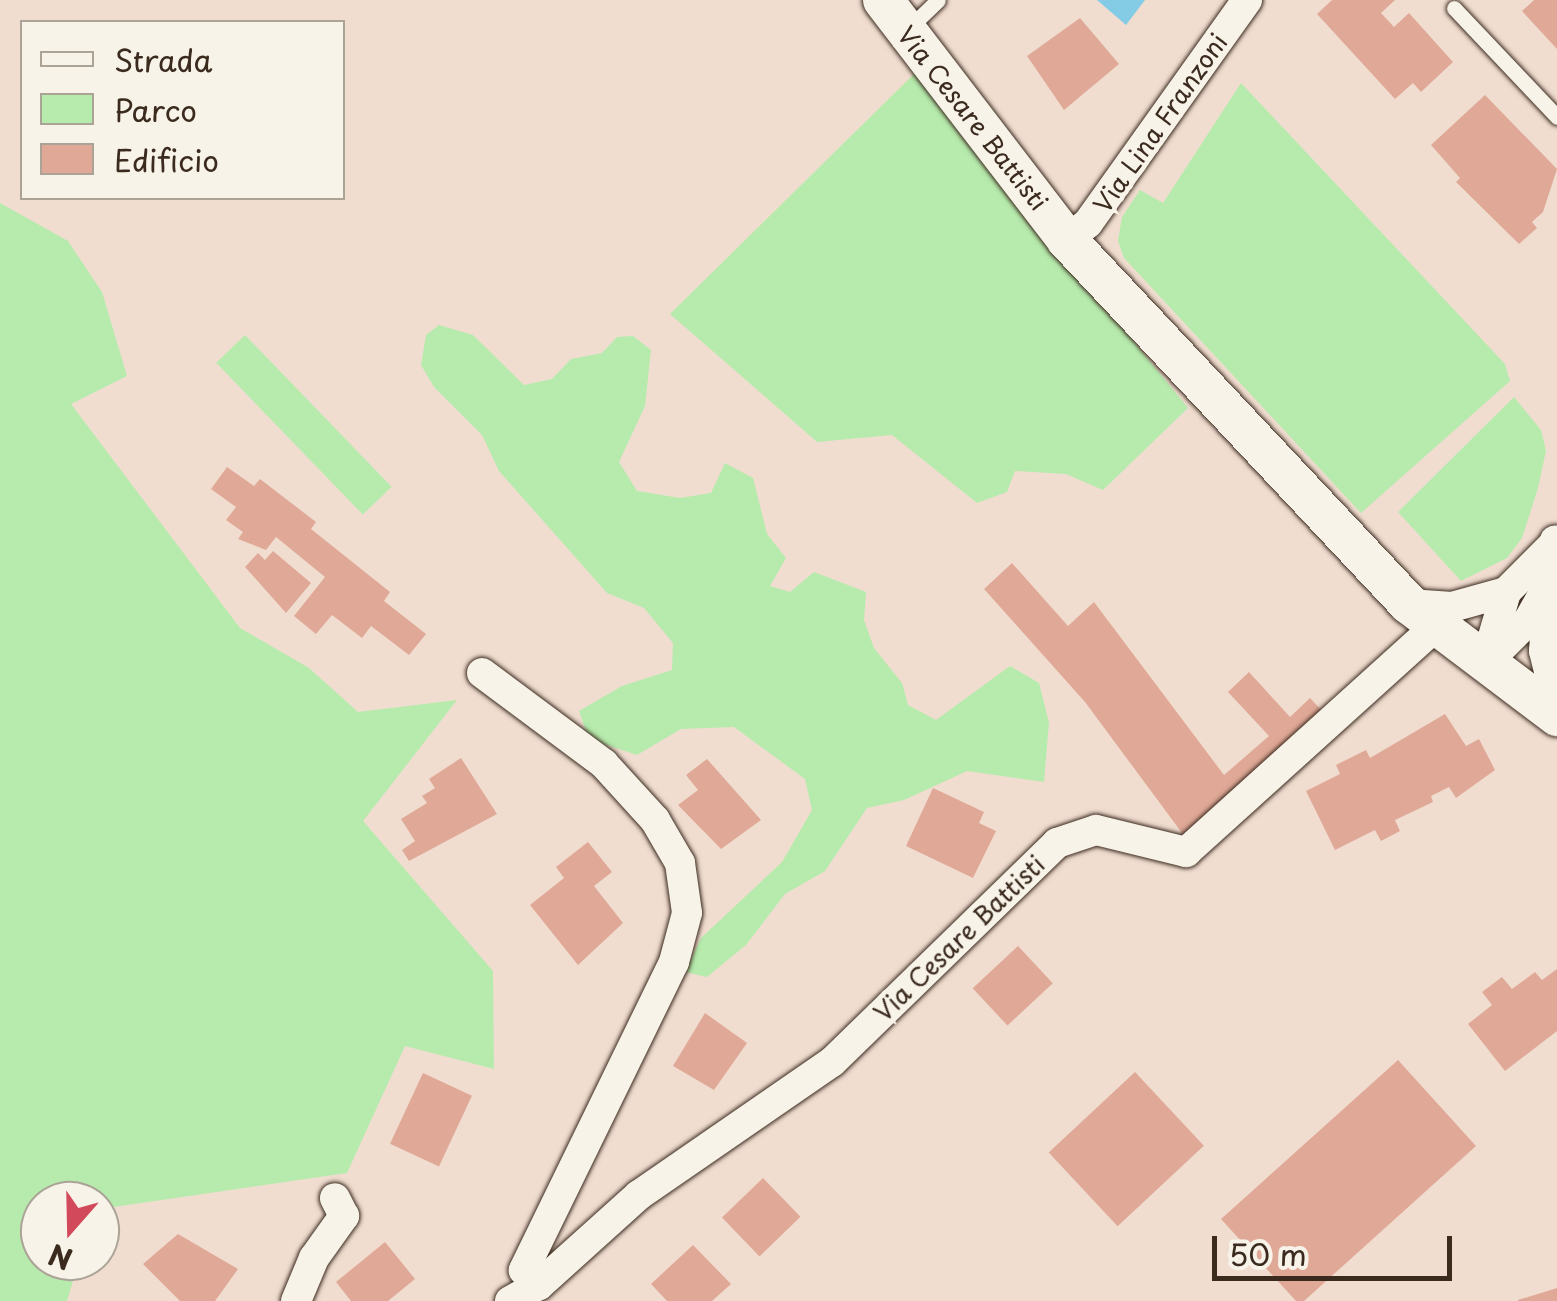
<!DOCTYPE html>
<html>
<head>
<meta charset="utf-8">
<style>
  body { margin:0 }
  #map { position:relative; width:1557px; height:1301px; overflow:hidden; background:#f0ddd0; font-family:"Playpen Sans",sans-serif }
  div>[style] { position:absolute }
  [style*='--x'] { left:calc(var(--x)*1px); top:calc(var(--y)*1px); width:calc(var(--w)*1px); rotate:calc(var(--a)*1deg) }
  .green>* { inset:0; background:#b6ebad; transform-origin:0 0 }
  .water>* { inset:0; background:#84cbe5 }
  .building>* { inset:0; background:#e0a997; transform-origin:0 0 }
  .roads { filter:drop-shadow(0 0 2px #3b2a1e) drop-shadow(0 0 2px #3b2a1e) }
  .lane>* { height:15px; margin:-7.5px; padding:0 7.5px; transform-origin:7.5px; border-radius:7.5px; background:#f7f3e8 }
  .street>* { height:30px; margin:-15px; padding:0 15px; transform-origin:15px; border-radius:15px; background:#f7f3e8 }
  .secondary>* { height:40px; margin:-20px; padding:0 20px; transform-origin:20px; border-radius:20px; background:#f7f3e8 }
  span { translate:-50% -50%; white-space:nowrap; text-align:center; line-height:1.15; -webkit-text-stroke:9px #f7f3e8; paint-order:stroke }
  .street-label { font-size:25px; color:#3b2a1e }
  .legend { position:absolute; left:20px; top:20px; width:325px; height:180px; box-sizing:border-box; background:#f7f3e8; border:2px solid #aca397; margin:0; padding:12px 18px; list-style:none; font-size:30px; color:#3b2a1e }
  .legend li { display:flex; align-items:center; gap:20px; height:50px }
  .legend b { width:50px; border:2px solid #aca397 }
  .north { position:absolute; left:20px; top:1181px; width:100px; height:100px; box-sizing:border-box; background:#f7f3e8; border:2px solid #aca397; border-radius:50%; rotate:200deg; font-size:28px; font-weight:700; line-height:40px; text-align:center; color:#3b2a1e }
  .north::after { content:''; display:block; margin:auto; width:35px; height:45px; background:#d1495b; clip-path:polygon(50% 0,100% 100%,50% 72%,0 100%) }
  .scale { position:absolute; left:1212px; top:1236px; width:240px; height:45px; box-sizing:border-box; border:5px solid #3b2a1e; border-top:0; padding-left:12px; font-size:30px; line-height:35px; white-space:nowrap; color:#3b2a1e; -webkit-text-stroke:8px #f7f3e8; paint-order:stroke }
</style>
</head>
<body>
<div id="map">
  <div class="green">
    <i style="clip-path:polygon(915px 73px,1188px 408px,1103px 490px,1066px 474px,1015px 471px,1007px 492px,977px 503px,892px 435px,817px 442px,670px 314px)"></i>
    <i style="clip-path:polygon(1241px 83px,1505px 364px,1510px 381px,1361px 513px,1124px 258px,1118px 241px,1122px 217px,1140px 190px,1163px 203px)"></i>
    <i style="clip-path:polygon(0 203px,68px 241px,102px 292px,127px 376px,71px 404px,240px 628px,309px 668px,358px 712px,457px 700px,363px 821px,493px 971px,494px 1069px,405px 1046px,347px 1173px,100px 1209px,100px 1201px,40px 1201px,40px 1261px,79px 1261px,67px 1301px,0 1301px)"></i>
    <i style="clip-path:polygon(439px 325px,473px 335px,524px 385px,552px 379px,571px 359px,602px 353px,617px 337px,633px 336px,651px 350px,645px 406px,619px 462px,637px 491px,680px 498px,711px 493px,725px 463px,753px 478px,767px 534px,786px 558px,770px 586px,790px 592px,814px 572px,866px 592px,864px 620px,874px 648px,902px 683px,908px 705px,936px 720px,1010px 666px,1039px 683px,1049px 723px,1044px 782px,967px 771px,904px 800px,867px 808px,825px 871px,785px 894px,746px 945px,707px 977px,685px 972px,701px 938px,782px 862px,812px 810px,805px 779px,734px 727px,681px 729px,637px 755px,589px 739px,579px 711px,622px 686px,672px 670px,673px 643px,644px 608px,607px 593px,499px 471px,482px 435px,434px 387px,421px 365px,426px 335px)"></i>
    <i style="left:245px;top:335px;width:211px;height:40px;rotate:46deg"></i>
    <i style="clip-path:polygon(1514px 397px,1541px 430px,1546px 451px,1538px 488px,1522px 538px,1507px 558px,1461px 581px,1398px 512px)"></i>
  </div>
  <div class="water">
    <i style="clip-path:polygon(1097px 0,1145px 0,1126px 25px)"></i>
  </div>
  <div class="building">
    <i style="clip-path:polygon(1332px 0,1395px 0,1381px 13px,1394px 27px,1409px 13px,1453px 62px,1421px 92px,1413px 83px,1395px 99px,1317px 14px)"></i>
    <i style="clip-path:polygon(1534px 0,1557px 0,1557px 49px,1522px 11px)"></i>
    <i style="clip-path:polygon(1080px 18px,1119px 64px,1064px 110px,1027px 56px)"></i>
    <i style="clip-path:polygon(1485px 95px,1557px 169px,1543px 212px,1532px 222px,1537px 228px,1519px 244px,1456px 182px,1460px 178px,1431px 145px)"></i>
    <i style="clip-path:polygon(227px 467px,254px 486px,260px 479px,316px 522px,311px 529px,390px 592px,384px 601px,426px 634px,409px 655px,371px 626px,362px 638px,332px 615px,316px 634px,294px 616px,325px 577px,276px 537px,266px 550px,238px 539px,243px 532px,226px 520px,236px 507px,211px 489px)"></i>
    <i style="clip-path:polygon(273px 551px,311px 583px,286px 613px,245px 567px,258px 553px,265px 560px)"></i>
    <i style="clip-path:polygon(1012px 563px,1068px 626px,1094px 602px,1224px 775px,1269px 736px,1228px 692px,1249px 672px,1290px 717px,1310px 698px,1325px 714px,1185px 837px,1085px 702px,984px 589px)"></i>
    <i style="clip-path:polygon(1445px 714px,1466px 746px,1479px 739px,1495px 770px,1456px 798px,1449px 787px,1431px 796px,1433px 802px,1395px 820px,1400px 831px,1381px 841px,1375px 830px,1335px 850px,1306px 791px,1340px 774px,1336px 765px,1366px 750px,1370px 758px)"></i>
    <i style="clip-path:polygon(461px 758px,497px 814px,409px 861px,402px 850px,415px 841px,401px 819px,427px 803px,422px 796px,435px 788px,429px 779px)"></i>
    <i style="clip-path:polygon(707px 759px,761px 820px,721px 849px,678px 805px,698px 790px,686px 775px)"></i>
    <i style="clip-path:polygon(933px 788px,984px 812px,979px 823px,996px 831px,973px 878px,906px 846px)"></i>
    <i style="clip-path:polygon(588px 842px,612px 872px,594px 886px,623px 923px,578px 965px,530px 905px,564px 878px,556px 867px)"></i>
    <i style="left:1018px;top:946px;width:51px;height:62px;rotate:47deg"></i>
    <i style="clip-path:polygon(1557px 969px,1557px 1031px,1505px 1071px,1468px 1024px,1492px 1005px,1482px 992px,1502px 977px,1512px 989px,1535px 972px,1542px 980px)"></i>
    <i style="clip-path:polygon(705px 1013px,747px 1043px,714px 1090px,673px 1066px)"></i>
    <i style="clip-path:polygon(1398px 1060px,1476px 1146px,1304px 1301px,1296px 1301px,1221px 1219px)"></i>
    <i style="left:1135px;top:1072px;width:101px;height:118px;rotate:47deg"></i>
    <i style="left:423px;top:1073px;width:54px;height:78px;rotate:25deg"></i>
    <i style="left:763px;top:1178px;width:54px;height:57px;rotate:46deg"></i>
    <i style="clip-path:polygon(178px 1234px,238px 1269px,215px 1301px,180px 1301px,143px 1264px)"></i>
    <i style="clip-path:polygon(385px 1242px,415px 1279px,388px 1301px,351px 1301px,336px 1282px)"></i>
    <i style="clip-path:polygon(693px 1245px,731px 1284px,712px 1301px,667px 1301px,651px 1284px)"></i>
    <i style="clip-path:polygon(1557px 1288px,1557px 1301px,1518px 1301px,1518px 1300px)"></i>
  </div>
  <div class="roads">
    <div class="lane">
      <i style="--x:1454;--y:8;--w:150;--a:46.6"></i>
      <i style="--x:909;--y:28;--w:40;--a:-44"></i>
    </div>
    <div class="street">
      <i style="--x:1067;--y:240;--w:27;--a:-39"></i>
      <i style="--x:1088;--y:223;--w:274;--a:-54.5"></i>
      <i style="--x:1548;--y:594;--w:57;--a:94"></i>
      <i style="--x:1544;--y:651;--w:55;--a:76.2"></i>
      <i style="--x:1409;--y:604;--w:43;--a:4"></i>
      <i style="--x:1452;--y:607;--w:56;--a:-15.5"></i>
      <i style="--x:1506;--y:592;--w:69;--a:-45"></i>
      <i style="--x:1485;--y:664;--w:61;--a:-45"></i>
      <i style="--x:1528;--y:621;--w:43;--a:-60.4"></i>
      <i style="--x:1549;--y:584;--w:44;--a:-82.2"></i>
      <i style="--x:1485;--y:664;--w:75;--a:-73.7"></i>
      <i style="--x:482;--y:673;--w:152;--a:36.7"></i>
      <i style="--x:604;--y:764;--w:76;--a:47.7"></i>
      <i style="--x:655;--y:820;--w:50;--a:59.8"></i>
      <i style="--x:680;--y:863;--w:50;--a:82"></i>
      <i style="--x:687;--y:913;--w:51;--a:104.9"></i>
      <i style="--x:674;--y:962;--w:343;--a:116"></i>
      <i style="--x:524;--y:1270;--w:21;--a:45"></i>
      <i style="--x:539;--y:1285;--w:135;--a:-42"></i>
      <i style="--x:639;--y:1195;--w:234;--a:-34.6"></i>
      <i style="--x:832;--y:1062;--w:314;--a:-44.2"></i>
      <i style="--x:1057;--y:843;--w:41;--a:-18.4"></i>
      <i style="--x:1096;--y:830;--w:93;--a:13.7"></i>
      <i style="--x:1186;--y:852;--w:336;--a:-42.1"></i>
      <i style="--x:296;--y:1301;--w:47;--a:-67.3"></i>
      <i style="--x:314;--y:1258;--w:52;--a:-54.5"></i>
      <i style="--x:344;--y:1216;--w:20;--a:-117"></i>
      <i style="--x:510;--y:1301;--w:33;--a:-29"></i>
    </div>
    <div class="secondary">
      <i style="--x:883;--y:0;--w:302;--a:52.5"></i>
      <i style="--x:1067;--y:240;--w:499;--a:46.8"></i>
      <i style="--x:1409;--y:604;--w:186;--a:37.1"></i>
    </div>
  </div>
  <div class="street-label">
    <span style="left:973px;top:118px;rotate:52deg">Via Cesare Battisti</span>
    <span style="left:1160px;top:123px;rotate:-55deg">Via Lina Franzoni</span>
    <span style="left:959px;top:938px;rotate:-44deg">Via Cesare Battisti</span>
  </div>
  <ul class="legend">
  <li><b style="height:12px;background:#f7f3e8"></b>Strada</li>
  <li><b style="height:28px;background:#b6ebad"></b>Parco</li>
  <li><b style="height:28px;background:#e0a997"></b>Edificio</li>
  </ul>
  <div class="north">N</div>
  <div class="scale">50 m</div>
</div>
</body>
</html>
